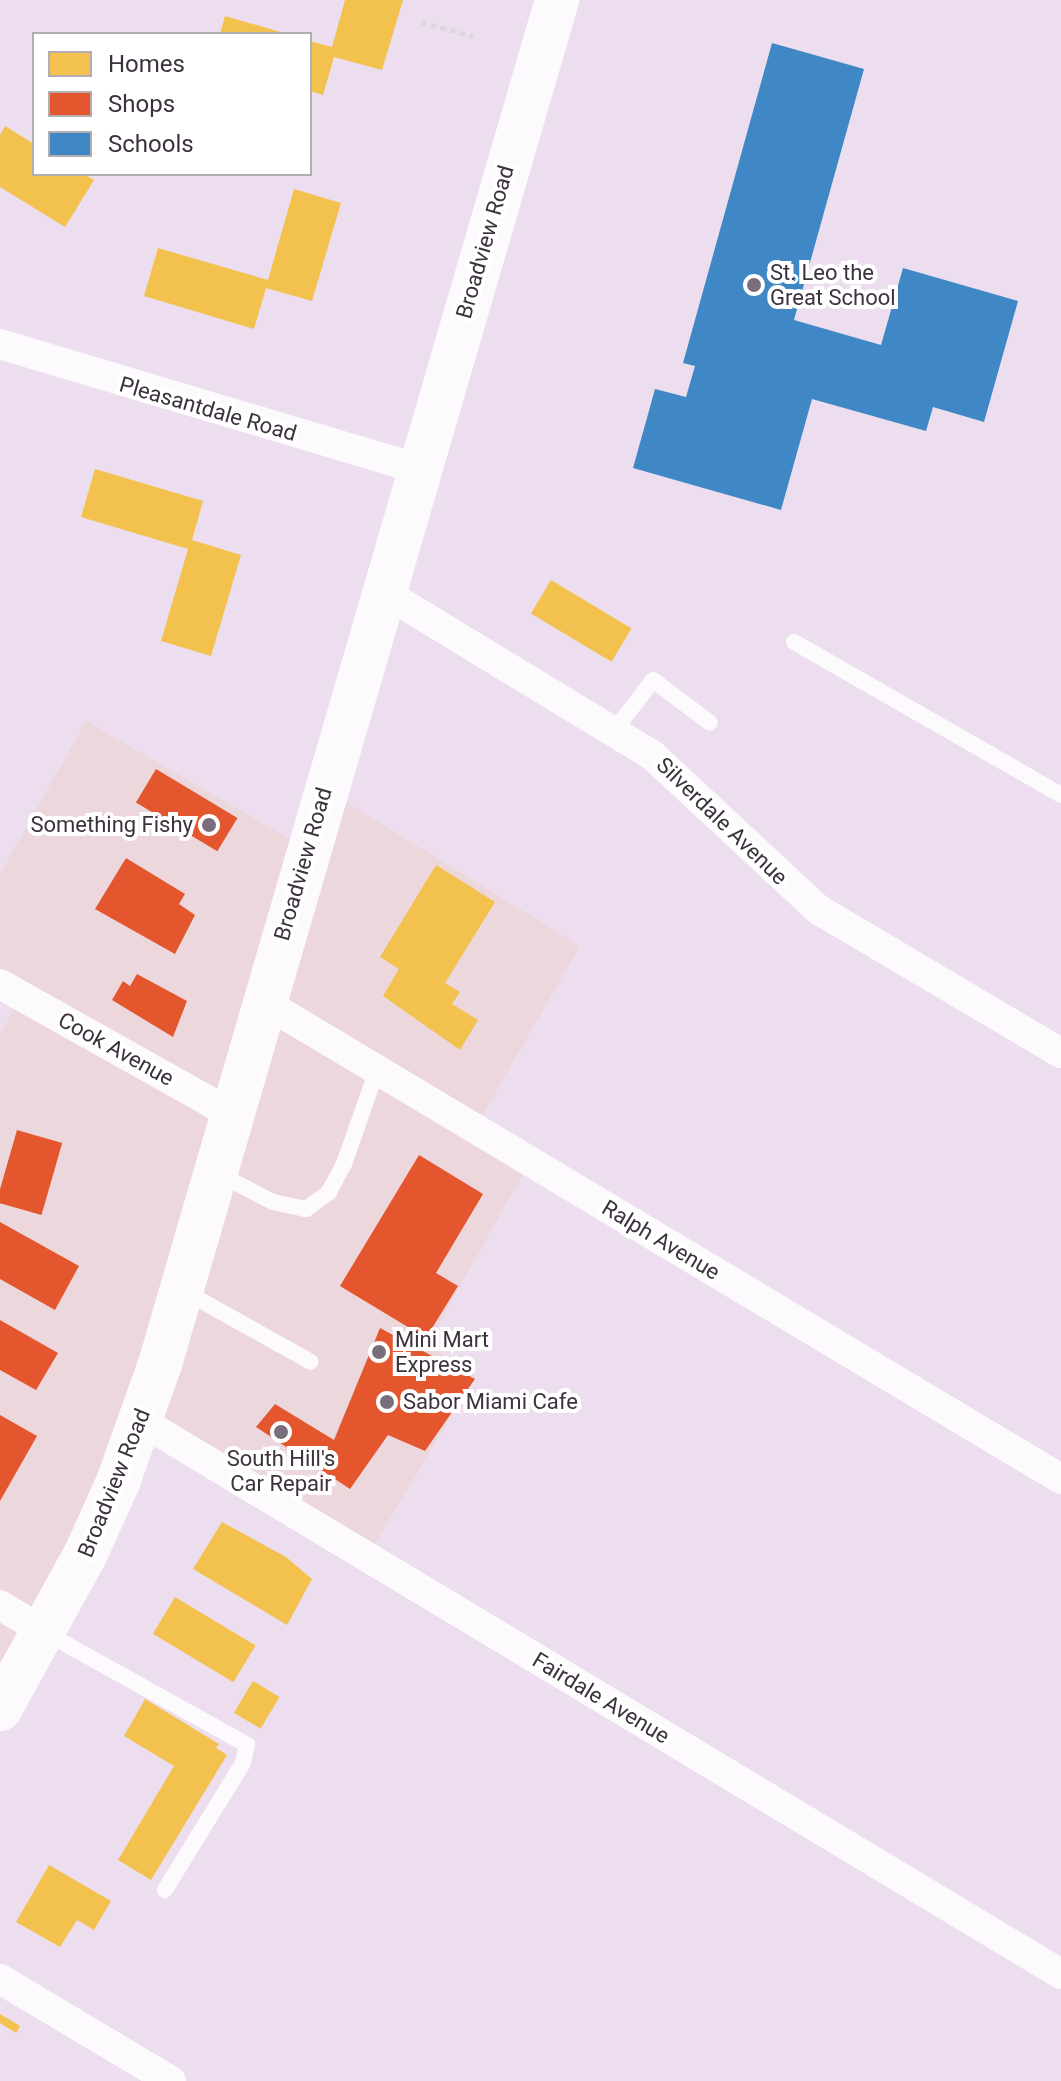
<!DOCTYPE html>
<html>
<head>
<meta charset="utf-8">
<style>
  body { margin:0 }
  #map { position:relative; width:1061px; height:2081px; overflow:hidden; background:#eddeef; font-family:Roboto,sans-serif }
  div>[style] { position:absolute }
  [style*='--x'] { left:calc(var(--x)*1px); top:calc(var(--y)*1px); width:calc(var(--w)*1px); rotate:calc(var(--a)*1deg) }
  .commercial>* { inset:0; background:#ecd7dc }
  .homes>* { inset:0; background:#f2c14e; transform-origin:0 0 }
  .shops>* { inset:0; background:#e4572e; transform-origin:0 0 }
  .schools>* { inset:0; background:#3f88c5 }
  .path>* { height:5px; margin-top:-2.5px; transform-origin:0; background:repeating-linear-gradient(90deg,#dcd7dc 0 6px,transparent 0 10px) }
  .lane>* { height:16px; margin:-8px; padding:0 8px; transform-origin:8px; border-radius:8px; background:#fcfafd }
  .street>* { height:30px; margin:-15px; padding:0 15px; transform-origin:15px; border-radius:15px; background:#fcfafd }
  .secondary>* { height:44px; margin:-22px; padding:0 22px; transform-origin:22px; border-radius:22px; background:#fcfafd }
  .dots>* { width:22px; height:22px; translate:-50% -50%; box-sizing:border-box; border:4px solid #fff; border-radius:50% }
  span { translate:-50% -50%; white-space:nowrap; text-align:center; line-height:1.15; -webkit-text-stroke:8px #fff; paint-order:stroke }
  .street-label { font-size:22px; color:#3c323e }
  .poi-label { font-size:22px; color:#3c323e }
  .left { translate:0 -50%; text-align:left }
  .right { translate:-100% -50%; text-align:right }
  .legend { position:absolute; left:32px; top:32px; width:280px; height:144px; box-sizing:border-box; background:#fff; border:2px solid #b1adb2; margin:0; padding:10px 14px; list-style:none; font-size:24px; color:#3c323e }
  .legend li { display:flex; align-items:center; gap:16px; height:40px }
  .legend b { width:40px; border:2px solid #b1adb2 }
</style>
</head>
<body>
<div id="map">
  <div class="commercial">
    <i style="clip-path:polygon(86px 721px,307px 849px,325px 789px,580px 946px,475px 1128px,530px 1162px,427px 1344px,475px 1376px,367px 1557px,141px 1421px,0 1709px,0 1034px,21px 996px,0 984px,0 874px)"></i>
  </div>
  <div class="homes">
    <i style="clip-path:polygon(345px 0,403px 0,382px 70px,334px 57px,323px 95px,310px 91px,310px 41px,332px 47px)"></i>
    <i style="clip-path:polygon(225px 16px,284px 33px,284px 34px,220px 34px)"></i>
    <i style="clip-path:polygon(5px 126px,34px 144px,34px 174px,84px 174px,94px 180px,65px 227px,0 187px,0 135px)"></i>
    <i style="clip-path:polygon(294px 189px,341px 203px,312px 301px,266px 288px,254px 329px,144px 296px,158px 248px,268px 280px)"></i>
    <i style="clip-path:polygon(95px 469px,203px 501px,192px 540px,241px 555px,211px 656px,161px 641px,188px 549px,81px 517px)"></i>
    <i style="left:551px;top:580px;width:94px;height:39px;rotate:31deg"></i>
    <i style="clip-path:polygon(436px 865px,495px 902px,445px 983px,460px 992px,452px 1004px,478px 1020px,460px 1050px,383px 996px,399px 969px,380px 957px)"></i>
    <i style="clip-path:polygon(222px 1522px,286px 1557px,312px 1579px,287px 1625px,193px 1569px)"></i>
    <i style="left:175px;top:1597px;width:94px;height:43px;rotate:31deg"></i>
    <i style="left:253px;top:1681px;width:31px;height:37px;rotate:31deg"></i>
    <i style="clip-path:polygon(145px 1699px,219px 1744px,216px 1748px,227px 1755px,151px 1880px,118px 1860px,174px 1766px,124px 1736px)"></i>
    <i style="clip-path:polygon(49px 1865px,111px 1901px,94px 1930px,77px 1920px,60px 1947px,16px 1922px)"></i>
    <i style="clip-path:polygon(0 2014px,20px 2026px,16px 2033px,0 2023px)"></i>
  </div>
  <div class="shops">
    <i style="left:156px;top:769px;width:95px;height:39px;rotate:31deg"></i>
    <i style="clip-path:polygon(126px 858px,185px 894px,179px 904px,195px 915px,175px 954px,95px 909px)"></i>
    <i style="clip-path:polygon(137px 974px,187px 1001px,173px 1037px,112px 1000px,123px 981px,130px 986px)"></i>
    <i style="left:17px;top:1130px;width:47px;height:75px;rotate:16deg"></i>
    <i style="clip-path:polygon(419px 1155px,483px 1194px,436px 1273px,458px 1286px,426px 1338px,340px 1286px)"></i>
    <i style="clip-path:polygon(0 1222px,79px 1266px,55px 1310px,0 1279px)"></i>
    <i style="clip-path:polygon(0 1320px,58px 1353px,36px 1390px,0 1370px)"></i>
    <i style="clip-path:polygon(380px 1328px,475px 1379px,425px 1451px,388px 1435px,350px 1489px,256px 1427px,275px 1404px,334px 1440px)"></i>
    <i style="clip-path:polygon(0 1415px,37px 1436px,0 1501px)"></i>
  </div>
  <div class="schools">
    <i style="clip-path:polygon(772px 43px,864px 69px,794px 320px,881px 345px,903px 268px,1018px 301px,984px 422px,933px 407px,926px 431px,812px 399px,781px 510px,633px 468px,655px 389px,686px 397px,695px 366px,683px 363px)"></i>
  </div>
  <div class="path">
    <i style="--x:421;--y:22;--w:54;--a:15.1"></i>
  </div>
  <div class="lane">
    <i style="--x:794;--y:642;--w:308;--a:29.8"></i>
    <i style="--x:614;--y:731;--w:64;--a:-52.6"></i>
    <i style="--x:653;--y:680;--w:71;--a:37"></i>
    <i style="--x:219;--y:1174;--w:61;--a:27.4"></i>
    <i style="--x:273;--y:1202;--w:34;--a:12"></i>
    <i style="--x:306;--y:1209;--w:29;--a:-36"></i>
    <i style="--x:329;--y:1192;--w:32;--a:-62"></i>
    <i style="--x:344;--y:1164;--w:100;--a:-70.7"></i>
    <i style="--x:184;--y:1291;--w:145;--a:29.2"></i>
    <i style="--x:46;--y:1633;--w:230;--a:29.1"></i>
    <i style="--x:247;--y:1745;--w:18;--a:103"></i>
    <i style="--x:243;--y:1763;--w:149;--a:121.6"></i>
  </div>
  <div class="street">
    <i style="--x:0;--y:344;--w:436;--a:16.6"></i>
    <i style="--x:382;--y:591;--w:316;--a:31.3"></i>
    <i style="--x:652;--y:755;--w:228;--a:42.9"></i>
    <i style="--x:819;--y:910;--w:281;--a:30.6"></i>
    <i style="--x:0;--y:984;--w:266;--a:29.3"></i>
    <i style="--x:262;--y:1001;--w:931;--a:30.89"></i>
    <i style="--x:141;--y:1421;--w:1073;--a:31.01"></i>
    <i style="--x:0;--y:1605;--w:52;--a:31"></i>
    <i style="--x:0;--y:1979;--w:199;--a:30.8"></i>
  </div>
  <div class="secondary">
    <i style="--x:0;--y:1709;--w:178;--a:-61.1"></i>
    <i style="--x:86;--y:1553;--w:78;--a:-65.7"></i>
    <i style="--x:118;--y:1482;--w:125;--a:-70.4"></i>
    <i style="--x:160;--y:1364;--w:1421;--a:-73.77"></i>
  </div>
  <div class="dots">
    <i style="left:754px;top:285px;background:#7a6e7c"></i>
    <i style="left:209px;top:825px;background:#7a6e7c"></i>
    <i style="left:379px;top:1352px;background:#7a6e7c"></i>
    <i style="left:387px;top:1402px;background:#7a6e7c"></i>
    <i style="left:281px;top:1432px;background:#7a6e7c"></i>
  </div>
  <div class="street-label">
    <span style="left:485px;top:242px;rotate:-74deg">Broadview Road</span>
    <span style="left:208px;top:409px;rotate:16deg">Pleasantdale Road</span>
    <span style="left:722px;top:821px;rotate:44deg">Silverdale Avenue</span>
    <span style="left:303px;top:864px;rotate:-74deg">Broadview Road</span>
    <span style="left:116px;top:1049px;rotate:29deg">Cook Avenue</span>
    <span style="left:661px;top:1240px;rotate:31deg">Ralph Avenue</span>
    <span style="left:114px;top:1483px;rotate:-68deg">Broadview Road</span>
    <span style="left:601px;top:1698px;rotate:31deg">Fairdale Avenue</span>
  </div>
  <div class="poi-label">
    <span class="left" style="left:770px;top:285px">St. Leo the<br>Great School</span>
    <span class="right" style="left:193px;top:825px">Something Fishy</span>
    <span class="left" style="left:395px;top:1352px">Mini Mart<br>Express</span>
    <span class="left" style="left:403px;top:1402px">Sabor Miami Cafe</span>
    <span style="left:281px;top:1471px">South Hill's<br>Car Repair</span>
  </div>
  <ul class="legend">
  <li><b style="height:22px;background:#f2c14e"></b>Homes</li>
  <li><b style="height:22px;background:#e4572e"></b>Shops</li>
  <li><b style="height:22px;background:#3f88c5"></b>Schools</li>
  </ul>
</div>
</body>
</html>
